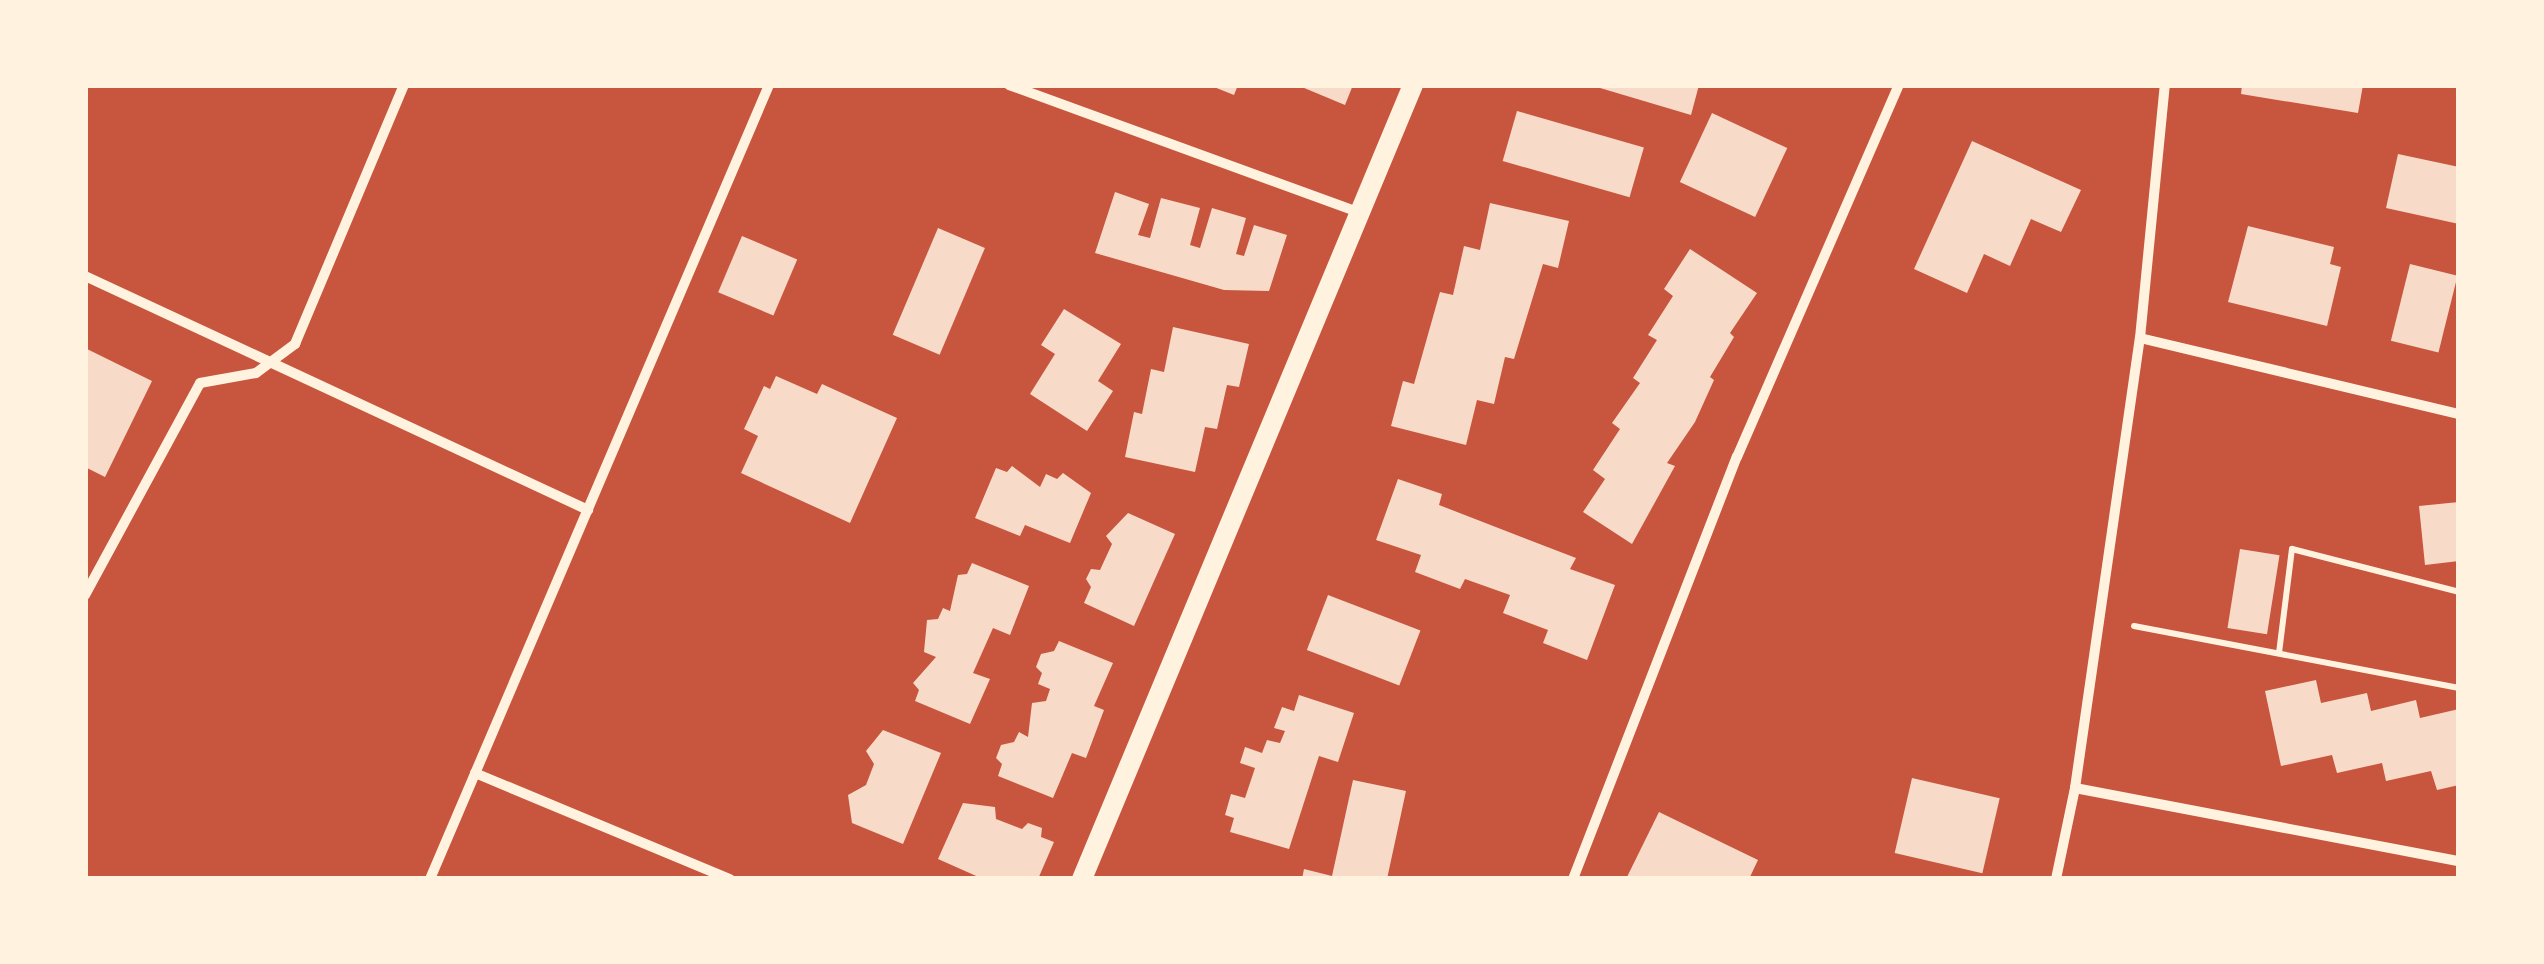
<!DOCTYPE html>
<html>
<head>
<meta charset="utf-8">
<style>
  body { margin:0 }
  #map { position:relative; width:2544px; height:964px; overflow:hidden; background:#c8553d; font-family:Lato,sans-serif }
  div>[style] { position:absolute }
  [style*='--x'] { left:calc(var(--x)*1px); top:calc(var(--y)*1px); width:calc(var(--w)*1px); rotate:calc(var(--a)*1deg) }
  .building>* { inset:0; background:#f7dbc8; transform-origin:0 0 }
  .path>* { height:6px; margin:-3px; padding:0 3px; transform-origin:3px; border-radius:3px; background:#fff3e0 }
  .minor>* { height:10px; margin:-5px; padding:0 5px; transform-origin:5px; border-radius:5px; background:#fff3e0 }
  .secondary>* { height:20px; margin:-10px; padding:0 10px; transform-origin:10px; border-radius:10px; background:#fff3e0 }
  span { translate:-50% -50%; white-space:nowrap; text-align:center; line-height:1.15; -webkit-text-stroke:8px #fff3e0; paint-order:stroke }
  .frame { position:absolute; inset:0; border:88px solid #fff3e0; pointer-events:none }
</style>
</head>
<body>
<div id="map">
  <div class="building">
    <i style="clip-path:polygon(1209px 85px,1238px 85px,1234px 95px)"></i>
    <i style="clip-path:polygon(1297px 85px,1353px 85px,1345px 105px)"></i>
    <i style="clip-path:polygon(1590px 85px,1699px 85px,1691px 115px)"></i>
    <i style="clip-path:polygon(2242px 85px,2363px 85px,2358px 113px,2241px 94px)"></i>
    <i style="left:1517px;top:111px;width:132px;height:52px;rotate:16deg"></i>
    <i style="left:1712px;top:113px;width:83px;height:76px;rotate:25deg"></i>
    <i style="clip-path:polygon(1972px 141px,2081px 190px,2061px 232px,2031px 219px,2010px 266px,1984px 254px,1967px 293px,1914px 269px)"></i>
    <i style="clip-path:polygon(2398px 154px,2459px 167px,2459px 224px,2386px 208px)"></i>
    <i style="clip-path:polygon(1115px 192px,1149px 204px,1138px 235px,1150px 238px,1161px 198px,1200px 208px,1190px 245px,1200px 248px,1212px 208px,1246px 218px,1236px 254px,1244px 256px,1254px 225px,1287px 235px,1269px 291px,1224px 290px,1095px 253px)"></i>
    <i style="clip-path:polygon(1490px 203px,1569px 221px,1558px 268px,1543px 264px,1514px 359px,1505px 357px,1494px 404px,1477px 400px,1466px 445px,1391px 426px,1403px 381px,1414px 384px,1440px 292px,1453px 295px,1464px 246px,1480px 250px)"></i>
    <i style="clip-path:polygon(2248px 226px,2334px 247px,2330px 264px,2341px 267px,2327px 326px,2228px 302px)"></i>
    <i style="left:938px;top:228px;width:51px;height:116px;rotate:23deg"></i>
    <i style="left:742px;top:236px;width:60px;height:61px;rotate:23deg"></i>
    <i style="clip-path:polygon(1690px 249px,1757px 293px,1730px 333px,1734px 337px,1710px 377px,1714px 380px,1695px 422px,1667px 463px,1675px 466px,1632px 544px,1583px 512px,1605px 479px,1593px 470px,1620px 429px,1612px 423px,1640px 383px,1633px 378px,1657px 340px,1648px 335px,1673px 296px,1664px 289px)"></i>
    <i style="left:2410px;top:264px;width:49px;height:79px;rotate:14deg"></i>
    <i style="clip-path:polygon(1064px 309px,1121px 344px,1098px 381px,1113px 391px,1087px 431px,1030px 394px,1055px 354px,1041px 345px)"></i>
    <i style="clip-path:polygon(1173px 327px,1249px 344px,1239px 387px,1227px 385px,1217px 429px,1205px 427px,1195px 472px,1125px 457px,1134px 412px,1142px 414px,1151px 369px,1164px 372px)"></i>
    <i style="clip-path:polygon(85px 348px,152px 381px,105px 477px,85px 467px)"></i>
    <i style="clip-path:polygon(776px 376px,817px 394px,822px 384px,897px 418px,850px 523px,741px 473px,758px 436px,744px 429px,764px 386px,770px 389px)"></i>
    <i style="clip-path:polygon(1012px 466px,1040px 487px,1046px 474px,1057px 479px,1063px 473px,1091px 493px,1070px 543px,1025px 525px,1020px 536px,975px 518px,996px 468px,1007px 472px)"></i>
    <i style="clip-path:polygon(1398px 479px,1442px 494px,1439px 505px,1576px 558px,1570px 569px,1615px 585px,1587px 660px,1543px 643px,1548px 630px,1503px 613px,1510px 595px,1465px 579px,1460px 589px,1415px 572px,1421px 555px,1376px 540px)"></i>
    <i style="clip-path:polygon(2459px 502px,2459px 561px,2425px 565px,2419px 506px)"></i>
    <i style="clip-path:polygon(1128px 513px,1175px 534px,1134px 626px,1084px 603px,1091px 587px,1086px 579px,1091px 569px,1100px 570px,1112px 544px,1106px 536px)"></i>
    <i style="left:2240px;top:549px;width:40px;height:80px;rotate:9deg"></i>
    <i style="clip-path:polygon(972px 563px,1029px 586px,1010px 635px,993px 628px,973px 673px,990px 679px,970px 724px,915px 701px,919px 690px,913px 683px,936px 657px,924px 652px,927px 620px,938px 619px,943px 608px,950px 611px,958px 575px,967px 574px)"></i>
    <i style="left:1328px;top:595px;width:99px;height:59px;rotate:21deg"></i>
    <i style="clip-path:polygon(1059px 641px,1113px 663px,1094px 706px,1104px 710px,1086px 758px,1072px 753px,1053px 798px,998px 776px,1002px 764px,996px 758px,1001px 745px,1014px 742px,1019px 732px,1028px 737px,1032px 703px,1046px 701px,1050px 689px,1038px 684px,1042px 673px,1036px 667px,1041px 654px,1054px 651px)"></i>
    <i style="clip-path:polygon(2316px 680px,2321px 703px,2367px 693px,2371px 711px,2416px 700px,2420px 718px,2459px 709px,2459px 785px,2437px 790px,2431px 771px,2386px 781px,2382px 763px,2337px 773px,2332px 755px,2281px 766px,2265px 691px)"></i>
    <i style="clip-path:polygon(1299px 695px,1354px 713px,1338px 762px,1319px 756px,1289px 849px,1230px 832px,1234px 818px,1225px 815px,1231px 794px,1245px 798px,1255px 768px,1240px 763px,1245px 747px,1262px 753px,1267px 740px,1280px 743px,1285px 731px,1274px 728px,1282px 707px,1294px 711px)"></i>
    <i style="clip-path:polygon(883px 730px,941px 753px,903px 844px,852px 823px,848px 795px,866px 785px,874px 764px,866px 751px)"></i>
    <i style="left:1912px;top:778px;width:90px;height:77px;rotate:13deg"></i>
    <i style="clip-path:polygon(1353px 780px,1406px 791px,1387px 879px,1302px 879px,1304px 869px,1332px 876px)"></i>
    <i style="clip-path:polygon(963px 803px,995px 807px,996px 819px,1022px 829px,1028px 823px,1042px 828px,1041px 837px,1054px 842px,1038px 879px,983px 879px,938px 859px)"></i>
    <i style="clip-path:polygon(1659px 812px,1758px 860px,1749px 879px,1626px 879px)"></i>
  </div>
  <div class="path">
    <i style="--x:2134;--y:626;--w:331;--a:10.8"></i>
    <i style="--x:2279;--y:653;--w:105;--a:-82.9"></i>
    <i style="--x:2292;--y:549;--w:172;--a:14.4"></i>
  </div>
  <div class="minor">
    <i style="--x:1009;--y:85;--w:374;--a:20"></i>
    <i style="--x:85;--y:276;--w:555;--a:24.95"></i>
    <i style="--x:2140;--y:338;--w:328;--a:13.4"></i>
    <i style="--x:85;--y:595;--w:241;--a:-61.5"></i>
    <i style="--x:200;--y:383;--w:57;--a:-10.1"></i>
    <i style="--x:256;--y:373;--w:49;--a:-36.6"></i>
    <i style="--x:295;--y:344;--w:281;--a:-67.2"></i>
    <i style="--x:475;--y:773;--w:276;--a:22.6"></i>
    <i style="--x:2075;--y:788;--w:391;--a:10.8"></i>
    <i style="--x:430;--y:879;--w:863;--a:-66.88"></i>
    <i style="--x:1573;--y:879;--w:453;--a:-68.8"></i>
    <i style="--x:1737;--y:457;--w:406;--a:-66.5"></i>
    <i style="--x:2056;--y:879;--w:93;--a:-78.2"></i>
    <i style="--x:2075;--y:788;--w:455;--a:-81.8"></i>
    <i style="--x:2140;--y:338;--w:254;--a:-84.4"></i>
  </div>
  <div class="secondary">
    <i style="--x:1082;--y:879;--w:860;--a:-67.37"></i>
  </div>
  <div class="frame"></div>
</div>
</body>
</html>
